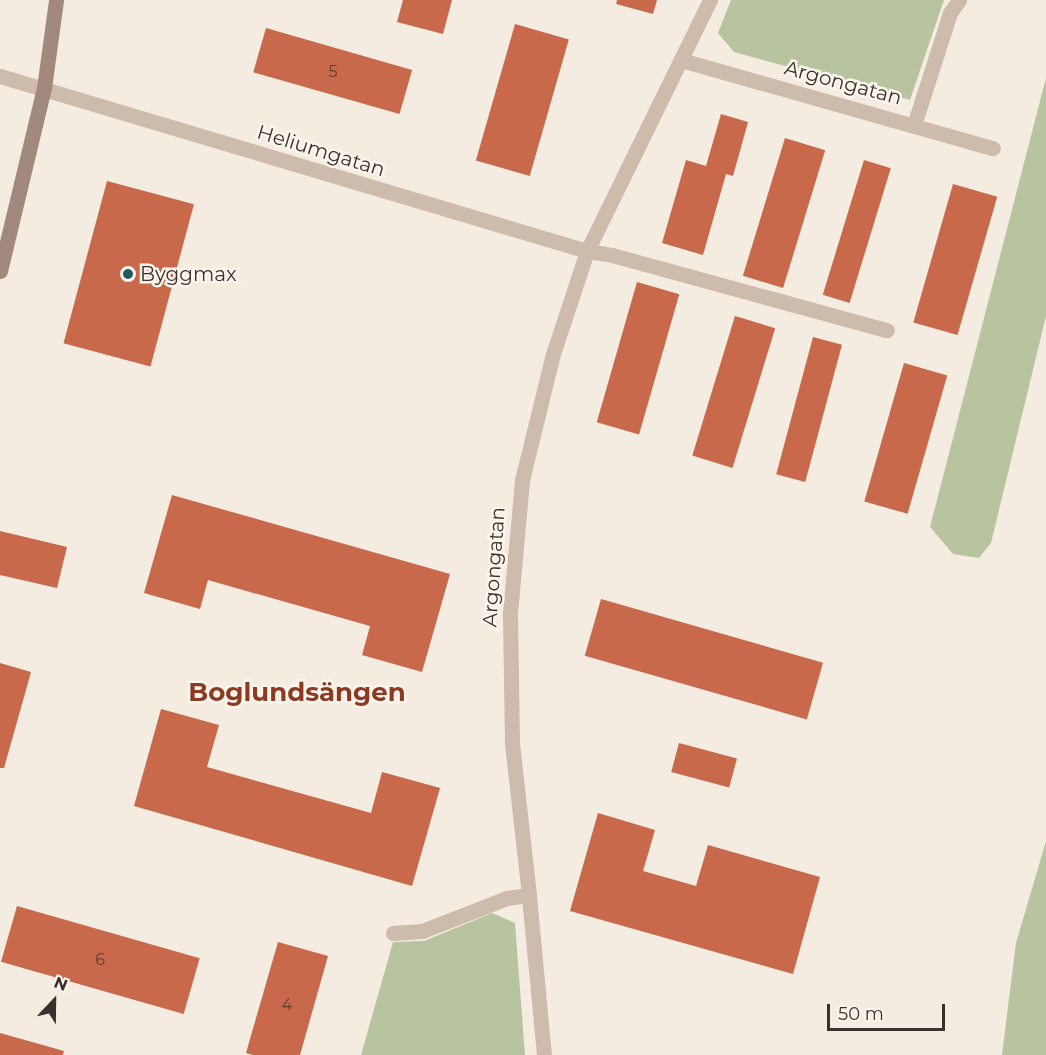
<!DOCTYPE html>
<html>
<head>
<meta charset="utf-8">
<style>
  body { margin:0 }
  #map { position:relative; width:1046px; height:1055px; overflow:hidden; background:#f4ebe1; font-family:Montserrat,sans-serif }
  div>[style] { position:absolute }
  [style*='--x'] { left:calc(var(--x)*1px); top:calc(var(--y)*1px); width:calc(var(--w)*1px); rotate:calc(var(--a)*1deg) }
  .green>* { inset:0; background:#b8c4a0 }
  .building>* { inset:0; background:#c8694b; transform-origin:0 0 }
  .street>* { height:15px; margin:-7.5px; padding:0 7.5px; transform-origin:7.5px; border-radius:7.5px; background:#cdbbac }
  .secondary>* { height:15px; margin:-7.5px; padding:0 7.5px; transform-origin:7.5px; border-radius:7.5px; background:#a18a7d }
  .dots>* { width:16px; height:16px; translate:-50% -50%; box-sizing:border-box; border:3px solid #fbf5ee; border-radius:50% }
  span { translate:-50% -50%; white-space:nowrap; text-align:center; line-height:1.15; -webkit-text-stroke:5px #fbf5ee; paint-order:stroke }
  .number-label { font-size:16px; color:#5e3e33 }
  .number-label span { -webkit-text-stroke-width:0 }
  .street-label { font-size:20px; color:#3b302b }
  .poi-label { font-size:20px; color:#3b302b }
  .left { translate:0 -50%; text-align:left }
  .district-label { font-size:26px; color:#8c3b22; font-weight:700 }
  .north { position:absolute; left:24px; top:971px; width:60px; height:60px; -webkit-text-stroke:4px #fbf5ee; paint-order:stroke; rotate:22deg; font-size:16px; font-weight:700; line-height:24px; text-align:center; color:#3b302b }
  .north::after { content:''; display:block; margin:auto; width:21px; height:27px; background:#3b302b; clip-path:polygon(50% 0,100% 100%,50% 72%,0 100%) }
  .scale { position:absolute; left:827px; top:1004px; width:118px; height:27px; box-sizing:border-box; border:3px solid #3b302b; border-top:0; padding-left:8px; font-size:18px; line-height:21px; white-space:nowrap; color:#3b302b; -webkit-text-stroke:4px #fbf5ee; paint-order:stroke }
</style>
</head>
<body>
<div id="map">
  <div class="green">
    <i style="clip-path:polygon(731px 0,944px 0,910px 100px,734px 52px,718px 33px)"></i>
    <i style="clip-path:polygon(1046px 78px,1046px 316px,991px 543px,979px 558px,953px 554px,930px 527px)"></i>
    <i style="clip-path:polygon(1046px 841px,1046px 1055px,1002px 1055px,1016px 943px)"></i>
    <i style="clip-path:polygon(492px 913px,515px 923px,525px 1055px,361px 1055px,393px 942px,424px 941px)"></i>
  </div>
  <div class="building">
    <i style="clip-path:polygon(403px 0,452px 0,443px 34px,397px 22px)"></i>
    <i style="clip-path:polygon(617px 0,657px 0,653px 14px,616px 4px)"></i>
    <i style="left:515px;top:24px;width:56px;height:142px;rotate:16deg"></i>
    <i style="left:266px;top:28px;width:152px;height:46px;rotate:16deg"></i>
    <i style="clip-path:polygon(721px 114px,748px 122px,733px 176px,726px 174px,703px 255px,662px 243px,686px 160px,706px 166px)"></i>
    <i style="left:785px;top:138px;width:42px;height:144px;rotate:17deg"></i>
    <i style="left:864px;top:160px;width:28px;height:141px;rotate:17deg"></i>
    <i style="left:107px;top:181px;width:90px;height:168px;rotate:15deg"></i>
    <i style="left:953px;top:184px;width:46px;height:144px;rotate:16deg"></i>
    <i style="left:637px;top:282px;width:44px;height:146px;rotate:16deg"></i>
    <i style="left:735px;top:316px;width:42px;height:146px;rotate:17deg"></i>
    <i style="left:813px;top:337px;width:30px;height:142px;rotate:15deg"></i>
    <i style="left:904px;top:363px;width:45px;height:144px;rotate:16deg"></i>
    <i style="clip-path:polygon(172px 495px,450px 574px,422px 672px,362px 655px,370px 626px,208px 580px,200px 609px,144px 593px)"></i>
    <i style="clip-path:polygon(0 531px,67px 547px,57px 588px,0 575px)"></i>
    <i style="left:601px;top:599px;width:231px;height:59px;rotate:16deg"></i>
    <i style="clip-path:polygon(0 663px,31px 672px,4px 768px,0 768px)"></i>
    <i style="clip-path:polygon(161px 709px,219px 725px,207px 767px,371px 813px,382px 772px,440px 788px,412px 886px,134px 806px)"></i>
    <i style="left:679px;top:743px;width:60px;height:30px;rotate:15deg"></i>
    <i style="clip-path:polygon(598px 813px,655px 830px,643px 871px,696px 886px,708px 845px,820px 877px,793px 974px,570px 911px)"></i>
    <i style="left:17px;top:906px;width:190px;height:58px;rotate:16deg"></i>
    <i style="clip-path:polygon(278px 942px,328px 956px,300px 1055px,253px 1055px,246px 1053px)"></i>
    <i style="clip-path:polygon(0 1033px,64px 1051px,63px 1055px,0 1055px)"></i>
  </div>
  <div class="street">
    <i style="--x:681;--y:60;--w:324;--a:15.8"></i>
    <i style="--x:0;--y:76;--w:613;--a:16.6"></i>
    <i style="--x:587;--y:251;--w:25;--a:9"></i>
    <i style="--x:612;--y:255;--w:285;--a:15.3"></i>
    <i style="--x:914;--y:125;--w:118;--a:-72.2"></i>
    <i style="--x:950;--y:13;--w:16;--a:-55"></i>
    <i style="--x:393;--y:933;--w:29;--a:-4"></i>
    <i style="--x:422;--y:931;--w:91;--a:-21.2"></i>
    <i style="--x:507;--y:898;--w:22;--a:-8"></i>
    <i style="--x:544;--y:1055;--w:161;--a:-95.4"></i>
    <i style="--x:529;--y:895;--w:153;--a:-96.4"></i>
    <i style="--x:512;--y:743;--w:130;--a:-90.9"></i>
    <i style="--x:510;--y:613;--w:134;--a:-84.8"></i>
    <i style="--x:522;--y:480;--w:130;--a:-76.2"></i>
    <i style="--x:553;--y:354;--w:108;--a:-71.7"></i>
    <i style="--x:587;--y:251;--w:280;--a:-63.9"></i>
  </div>
  <div class="secondary">
    <i style="--x:0;--y:271;--w:188;--a:-76.5"></i>
    <i style="--x:44;--y:88;--w:89;--a:-82.2"></i>
  </div>
  <div class="dots">
    <i style="left:128px;top:274px;background:#1f5a5e"></i>
  </div>
  <div class="number-label">
    <span style="left:333px;top:72px">5</span>
    <span style="left:100px;top:960px">6</span>
    <span style="left:287px;top:1005px">4</span>
  </div>
  <div class="street-label">
    <span style="left:843px;top:83px;rotate:15deg">Argongatan</span>
    <span style="left:321px;top:151px;rotate:17deg">Heliumgatan</span>
    <span style="left:494px;top:567px;rotate:-86deg">Argongatan</span>
  </div>
  <div class="poi-label">
    <span class="left" style="left:140px;top:274px">Byggmax</span>
  </div>
  <div class="district-label">
    <span style="left:297px;top:693px">Boglundsängen</span>
  </div>
  <div class="north">N</div>
  <div class="scale">50 m</div>
</div>
</body>
</html>
